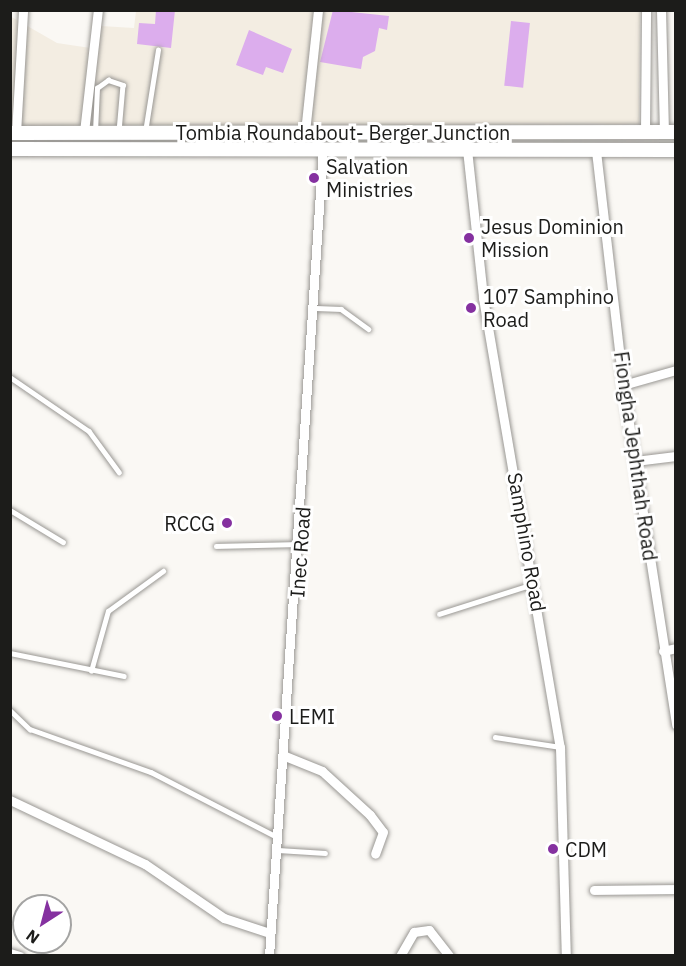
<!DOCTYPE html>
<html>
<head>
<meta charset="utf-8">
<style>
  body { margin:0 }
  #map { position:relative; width:686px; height:966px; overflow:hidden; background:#faf8f4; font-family:"IBM Plex Sans",sans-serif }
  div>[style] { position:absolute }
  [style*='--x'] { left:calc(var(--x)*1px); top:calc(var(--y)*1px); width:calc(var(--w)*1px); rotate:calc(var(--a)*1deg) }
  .built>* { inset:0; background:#f3ede2 }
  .building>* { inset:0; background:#dcaded; transform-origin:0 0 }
  .roads { filter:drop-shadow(0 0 2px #999793) drop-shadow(0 0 2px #999793) }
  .service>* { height:4.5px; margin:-2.25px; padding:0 2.25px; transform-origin:2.25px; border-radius:2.25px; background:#fff }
  .minor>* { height:9px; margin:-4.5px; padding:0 4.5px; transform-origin:4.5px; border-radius:4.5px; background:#fff }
  .primary>* { height:14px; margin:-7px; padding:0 7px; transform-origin:7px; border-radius:7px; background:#fff }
  .dots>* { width:16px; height:16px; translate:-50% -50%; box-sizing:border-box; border:3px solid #fff; border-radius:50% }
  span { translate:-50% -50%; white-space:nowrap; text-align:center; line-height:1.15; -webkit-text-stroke:6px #fff; paint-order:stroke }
  .street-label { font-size:20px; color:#1c1c1a }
  .poi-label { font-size:20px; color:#1c1c1a }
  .left { translate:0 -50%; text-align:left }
  .right { translate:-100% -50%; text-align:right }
  .frame { position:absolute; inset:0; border:12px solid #1c1c1a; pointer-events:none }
  .north { position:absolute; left:12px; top:894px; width:60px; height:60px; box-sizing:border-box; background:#fff; border:2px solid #a4a4a3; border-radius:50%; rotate:216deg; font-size:16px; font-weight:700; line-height:24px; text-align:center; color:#1c1c1a }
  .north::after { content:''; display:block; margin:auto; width:21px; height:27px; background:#8531a0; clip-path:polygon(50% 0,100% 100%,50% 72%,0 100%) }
</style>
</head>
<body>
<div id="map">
  <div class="built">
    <i style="clip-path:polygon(136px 11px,640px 11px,639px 124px,11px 127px,10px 16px,57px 43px,97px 49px,101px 26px,134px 28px)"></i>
  </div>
  <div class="building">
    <i style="clip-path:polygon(156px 10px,175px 10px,171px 48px,137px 44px,139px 23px,155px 24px)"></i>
    <i style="clip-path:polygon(333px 10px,389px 16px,387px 30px,379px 28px,375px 51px,363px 57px,361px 69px,320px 62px)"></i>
    <i style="left:511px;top:21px;width:19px;height:65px;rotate:6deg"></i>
    <i style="clip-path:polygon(249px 30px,292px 49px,283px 73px,266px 67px,263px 75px,236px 65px)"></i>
  </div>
  <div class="roads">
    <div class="service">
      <i style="--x:95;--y:132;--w:44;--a:-87.4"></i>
      <i style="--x:97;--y:88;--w:14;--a:-36"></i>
      <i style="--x:108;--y:80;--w:16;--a:18"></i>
      <i style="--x:123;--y:85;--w:47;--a:94.9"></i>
      <i style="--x:145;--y:132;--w:83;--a:-81"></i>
      <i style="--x:316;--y:308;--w:25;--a:2"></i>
      <i style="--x:341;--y:309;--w:34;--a:36"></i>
      <i style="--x:10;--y:377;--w:96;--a:34.4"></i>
      <i style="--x:89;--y:431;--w:51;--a:53.8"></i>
      <i style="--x:10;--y:510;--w:62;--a:31.1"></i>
      <i style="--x:216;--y:546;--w:82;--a:-1.4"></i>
      <i style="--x:439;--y:614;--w:99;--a:-17.7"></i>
      <i style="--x:10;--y:653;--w:116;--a:11.4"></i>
      <i style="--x:91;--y:671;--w:62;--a:-74.2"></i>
      <i style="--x:108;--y:611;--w:68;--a:-36"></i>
      <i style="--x:10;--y:710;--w:28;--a:44"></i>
      <i style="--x:30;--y:729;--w:128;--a:19.6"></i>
      <i style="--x:151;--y:772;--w:142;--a:27.3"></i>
      <i style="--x:495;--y:737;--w:66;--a:8.7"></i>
      <i style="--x:278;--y:850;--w:47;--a:3.7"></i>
    </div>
    <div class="minor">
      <i style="--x:661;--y:10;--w:122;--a:88.6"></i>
      <i style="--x:465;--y:131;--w:168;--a:83.8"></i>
      <i style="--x:483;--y:298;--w:456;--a:80.3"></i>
      <i style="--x:560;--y:747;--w:209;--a:88.4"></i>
      <i style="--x:84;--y:132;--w:123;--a:-83.5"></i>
      <i style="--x:305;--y:132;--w:123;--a:-83.9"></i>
      <i style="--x:645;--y:132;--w:122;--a:-89.5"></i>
      <i style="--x:16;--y:133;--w:123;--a:-86.7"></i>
      <i style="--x:596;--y:151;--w:236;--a:83.4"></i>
      <i style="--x:623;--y:385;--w:344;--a:81.1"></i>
      <i style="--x:623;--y:385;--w:55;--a:-15.8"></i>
      <i style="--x:635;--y:461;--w:41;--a:-7"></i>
      <i style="--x:663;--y:651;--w:13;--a:-13"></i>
      <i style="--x:285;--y:756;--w:40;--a:22"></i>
      <i style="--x:322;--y:771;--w:65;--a:42.5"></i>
      <i style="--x:370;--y:815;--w:21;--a:53"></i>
      <i style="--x:383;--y:832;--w:23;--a:110"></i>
      <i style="--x:10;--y:800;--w:149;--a:25.4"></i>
      <i style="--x:145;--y:864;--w:96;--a:34.4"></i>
      <i style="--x:224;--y:918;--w:48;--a:18.1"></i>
      <i style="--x:594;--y:890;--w:82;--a:-0.7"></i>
      <i style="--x:10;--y:953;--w:10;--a:17"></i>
      <i style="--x:269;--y:956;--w:810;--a:-86.18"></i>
      <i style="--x:400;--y:956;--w:28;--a:-60"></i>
      <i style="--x:414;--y:932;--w:15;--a:-8"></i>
      <i style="--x:429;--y:930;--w:33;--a:52"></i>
    </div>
    <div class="primary">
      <i style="--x:10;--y:133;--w:666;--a:-0.09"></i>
      <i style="--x:10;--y:149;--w:666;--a:0.09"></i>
    </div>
  </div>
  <div class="dots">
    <i style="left:314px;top:178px;background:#8531a0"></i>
    <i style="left:469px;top:238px;background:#8531a0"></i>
    <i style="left:471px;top:308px;background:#8531a0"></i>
    <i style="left:227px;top:523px;background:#8531a0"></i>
    <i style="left:277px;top:716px;background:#8531a0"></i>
    <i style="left:553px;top:849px;background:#8531a0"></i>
  </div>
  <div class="street-label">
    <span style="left:343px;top:132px">Tombia Roundabout- Berger Junction</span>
    <span style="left:636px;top:456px;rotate:82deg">Fiongha Jephthah Road</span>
    <span style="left:527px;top:542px;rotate:80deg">Samphino Road</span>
    <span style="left:300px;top:552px;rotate:-86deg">Inec Road</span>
  </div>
  <div class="poi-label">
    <span class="left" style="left:326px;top:178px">Salvation<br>Ministries</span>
    <span class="left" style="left:481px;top:238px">Jesus Dominion<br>Mission</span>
    <span class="left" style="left:483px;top:308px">107 Samphino<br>Road</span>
    <span class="right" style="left:215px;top:523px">RCCG</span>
    <span class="left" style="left:289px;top:716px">LEMI</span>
    <span class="left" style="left:565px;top:849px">CDM</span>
  </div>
  <div class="frame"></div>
  <div class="north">N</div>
</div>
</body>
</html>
